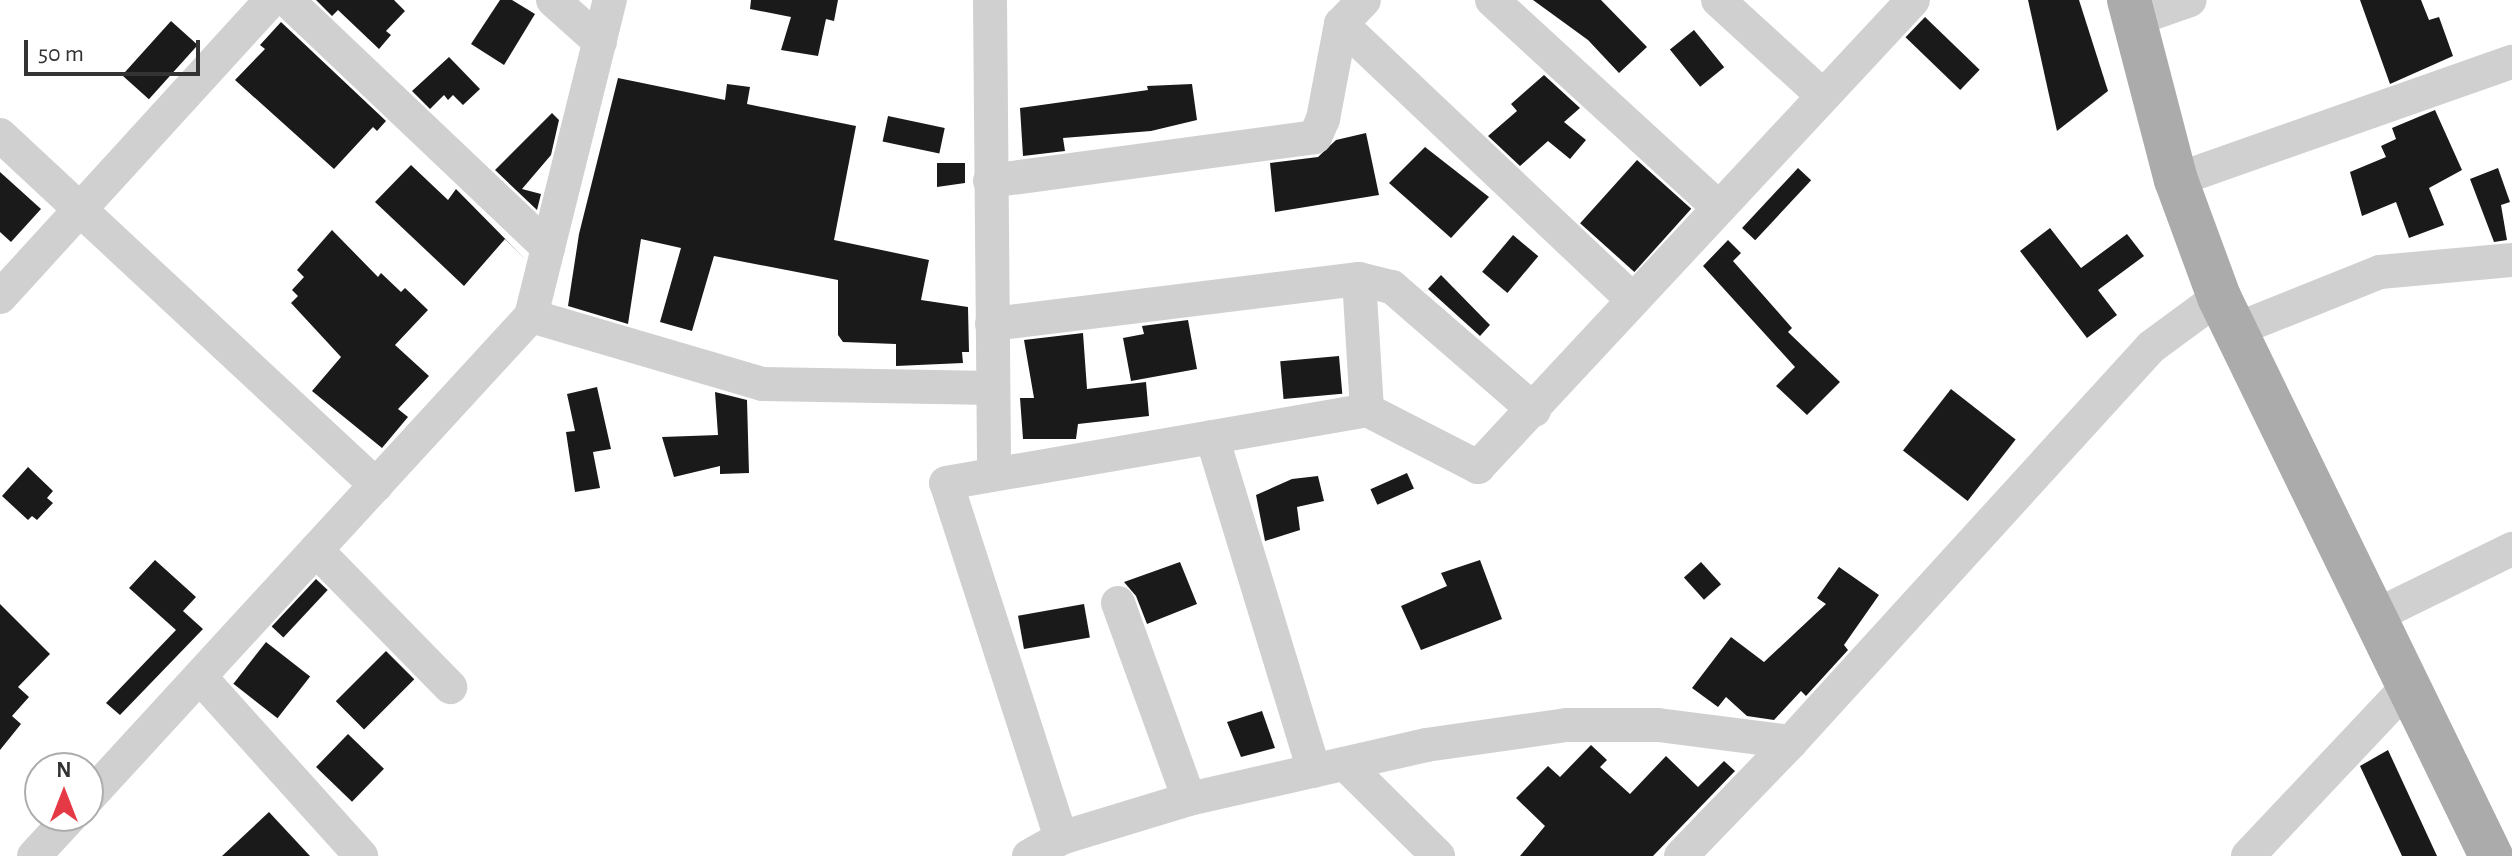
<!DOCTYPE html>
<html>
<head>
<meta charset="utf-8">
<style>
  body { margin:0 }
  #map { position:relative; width:2512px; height:856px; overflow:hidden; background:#fff; font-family:"Alegreya Sans",sans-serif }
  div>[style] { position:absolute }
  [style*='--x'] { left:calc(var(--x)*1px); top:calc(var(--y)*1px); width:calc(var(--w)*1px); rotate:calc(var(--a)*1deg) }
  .building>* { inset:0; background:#1a1a1a; transform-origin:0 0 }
  .minor>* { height:34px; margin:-17px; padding:0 17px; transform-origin:17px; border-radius:17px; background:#d0d0d0 }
  .major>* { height:44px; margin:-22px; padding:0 22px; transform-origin:22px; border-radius:22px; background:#ababab }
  span { translate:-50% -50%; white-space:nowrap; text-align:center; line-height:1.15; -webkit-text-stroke:8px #fff; paint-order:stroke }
  .north { position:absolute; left:24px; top:752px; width:80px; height:80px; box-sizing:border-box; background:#fff; border:2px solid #adadad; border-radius:50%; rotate:0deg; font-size:22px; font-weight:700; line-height:32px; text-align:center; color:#333 }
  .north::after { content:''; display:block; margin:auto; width:28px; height:36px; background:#e63946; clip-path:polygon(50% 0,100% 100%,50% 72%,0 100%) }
  .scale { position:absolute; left:24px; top:40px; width:176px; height:36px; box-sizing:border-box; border:4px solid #333; border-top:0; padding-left:10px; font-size:24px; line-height:28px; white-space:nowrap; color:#333; -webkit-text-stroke:6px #fff; paint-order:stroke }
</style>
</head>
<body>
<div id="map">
  <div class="building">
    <i style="clip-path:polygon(316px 0,394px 0,405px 11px,386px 31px,391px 35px,379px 49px,338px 10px,332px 16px)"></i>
    <i style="clip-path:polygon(500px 0,512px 0,535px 14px,504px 65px,471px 44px)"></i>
    <i style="clip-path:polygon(751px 0,838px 0,834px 21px,826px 19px,818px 56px,781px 50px,791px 17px,750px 9px)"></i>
    <i style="clip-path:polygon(1533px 0,1601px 0,1647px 47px,1619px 73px,1588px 40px)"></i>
    <i style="clip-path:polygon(2028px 0,2079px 0,2108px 91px,2057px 131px)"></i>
    <i style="clip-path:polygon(2360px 0,2421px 0,2429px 20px,2439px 17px,2453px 56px,2390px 84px)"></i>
    <i style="left:1925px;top:17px;width:76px;height:28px;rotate:44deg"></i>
    <i style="left:171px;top:21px;width:36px;height:73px;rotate:42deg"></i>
    <i style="clip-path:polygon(281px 22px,386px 121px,377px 131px,373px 127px,334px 169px,235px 80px,265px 49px,260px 45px)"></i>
    <i style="left:1694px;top:30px;width:48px;height:31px;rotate:51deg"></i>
    <i style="clip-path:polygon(449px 57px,480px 89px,463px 105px,453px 95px,448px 100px,444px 95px,430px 109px,412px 91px)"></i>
    <i style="clip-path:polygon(1544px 75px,1580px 108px,1564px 122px,1586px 140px,1570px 159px,1548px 141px,1520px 166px,1488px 136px,1517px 111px,1511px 104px)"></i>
    <i style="clip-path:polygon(618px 78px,725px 100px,727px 84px,750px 87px,747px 104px,856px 126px,834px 240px,929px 260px,921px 300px,968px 307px,969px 352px,962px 352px,963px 363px,896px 366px,896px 344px,843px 342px,838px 335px,838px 280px,714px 256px,692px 331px,660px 322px,681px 248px,641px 239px,628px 324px,568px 306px,579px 234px)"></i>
    <i style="clip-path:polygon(1192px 84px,1197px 120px,1151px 131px,1063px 138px,1065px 151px,1023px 156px,1020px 108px,1148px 90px,1147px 86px)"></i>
    <i style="clip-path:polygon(2435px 110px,2462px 170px,2429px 188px,2444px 225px,2409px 238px,2396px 202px,2362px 216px,2350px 172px,2386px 157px,2381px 146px,2396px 139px,2392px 128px)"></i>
    <i style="clip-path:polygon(552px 113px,559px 120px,551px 155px,522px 189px,541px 194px,537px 210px,495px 170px)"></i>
    <i style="left:888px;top:116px;width:58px;height:26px;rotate:12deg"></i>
    <i style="clip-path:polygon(1366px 133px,1379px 195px,1275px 212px,1270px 163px,1318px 157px,1336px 140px)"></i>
    <i style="clip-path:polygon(1425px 147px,1489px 197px,1451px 238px,1389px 183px)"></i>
    <i style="left:1637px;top:160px;width:73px;height:85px;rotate:42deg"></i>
    <i style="clip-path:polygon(937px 163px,965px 163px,965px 183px,937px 187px)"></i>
    <i style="clip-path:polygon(411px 165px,448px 200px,456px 189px,525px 259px,505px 239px,464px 286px,375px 202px)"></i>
    <i style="left:1798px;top:168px;width:18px;height:82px;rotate:43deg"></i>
    <i style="clip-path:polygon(2498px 168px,2510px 202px,2501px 205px,2507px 240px,2494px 242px,2470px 179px)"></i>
    <i style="clip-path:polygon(0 172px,41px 209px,11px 242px,0 232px)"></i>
    <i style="clip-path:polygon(2050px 228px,2081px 268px,2127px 234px,2144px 256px,2098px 290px,2117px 315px,2087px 338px,2020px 251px)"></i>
    <i style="clip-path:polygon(332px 230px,378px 277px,381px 273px,401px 292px,405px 288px,428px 310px,395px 345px,429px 376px,398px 409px,408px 417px,382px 448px,312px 391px,341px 357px,291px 303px,298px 296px,292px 290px,304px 277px,297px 270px)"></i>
    <i style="left:1513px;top:235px;width:33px;height:48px;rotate:40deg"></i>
    <i style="clip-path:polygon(1728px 240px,1741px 253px,1733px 261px,1792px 328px,1788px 332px,1840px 382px,1807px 415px,1776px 386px,1795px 367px,1703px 266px)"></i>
    <i style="clip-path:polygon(1441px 275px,1490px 325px,1480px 336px,1428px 289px)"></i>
    <i style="clip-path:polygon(1188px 320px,1197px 369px,1131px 381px,1123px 338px,1144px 334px,1142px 326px)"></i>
    <i style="clip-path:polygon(1083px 333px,1087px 389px,1146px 382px,1149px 416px,1078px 424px,1076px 439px,1023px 439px,1020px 398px,1034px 398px,1024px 340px)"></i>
    <i style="left:1339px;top:356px;width:38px;height:59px;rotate:85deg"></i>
    <i style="clip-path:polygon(597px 387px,611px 449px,593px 452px,600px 488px,575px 492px,566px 432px,575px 431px,567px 394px)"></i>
    <i style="left:1951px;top:389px;width:82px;height:78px;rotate:38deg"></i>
    <i style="clip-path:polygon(715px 392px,747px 400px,749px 473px,720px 474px,720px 466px,674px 477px,662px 437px,718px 435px)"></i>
    <i style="clip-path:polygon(28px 467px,53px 491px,47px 498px,53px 503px,37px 520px,32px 516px,28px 520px,2px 496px)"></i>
    <i style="left:1407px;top:473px;width:17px;height:40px;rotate:66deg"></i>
    <i style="clip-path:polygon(1318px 476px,1324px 501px,1297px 507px,1300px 530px,1265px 541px,1256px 495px,1292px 479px)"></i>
    <i style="clip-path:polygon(155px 560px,196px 597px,183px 611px,203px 629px,120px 715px,106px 703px,176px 630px,129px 588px)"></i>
    <i style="clip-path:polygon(1480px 560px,1502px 619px,1421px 650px,1401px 606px,1447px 586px,1441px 573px)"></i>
    <i style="clip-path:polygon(1180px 562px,1197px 604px,1147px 624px,1136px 596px,1124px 582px)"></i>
    <i style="left:1701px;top:562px;width:30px;height:23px;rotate:48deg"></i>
    <i style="clip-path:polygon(1839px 567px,1879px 595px,1844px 645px,1848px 650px,1806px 696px,1801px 691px,1774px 720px,1747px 716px,1726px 697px,1718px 707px,1692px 688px,1731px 637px,1764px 662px,1826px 604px,1817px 598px)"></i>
    <i style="left:316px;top:579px;width:16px;height:65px;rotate:43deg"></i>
    <i style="clip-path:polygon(0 604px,50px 654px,18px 687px,29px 697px,12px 716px,21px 724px,0 750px)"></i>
    <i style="left:1084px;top:604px;width:34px;height:67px;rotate:80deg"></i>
    <i style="left:266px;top:642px;width:56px;height:53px;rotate:38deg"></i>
    <i style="left:386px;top:651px;width:40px;height:71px;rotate:45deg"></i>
    <i style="clip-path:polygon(1262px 711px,1275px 748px,1241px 757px,1227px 722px)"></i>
    <i style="left:348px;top:734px;width:50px;height:46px;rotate:44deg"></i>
    <i style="clip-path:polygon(1591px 745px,1607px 760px,1600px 767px,1630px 794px,1666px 756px,1698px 787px,1724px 761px,1735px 771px,1653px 856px,1520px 856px,1545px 826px,1516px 798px,1548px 766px,1560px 777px)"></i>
    <i style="clip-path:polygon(2388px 750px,2437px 856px,2402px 856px,2360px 766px)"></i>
    <i style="clip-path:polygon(269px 812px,310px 856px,222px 856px)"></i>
  </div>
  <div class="minor">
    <i style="--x:287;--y:0;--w:360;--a:43.5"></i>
    <i style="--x:553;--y:0;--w:63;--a:41.8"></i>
    <i style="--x:990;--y:0;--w:474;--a:89.5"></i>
    <i style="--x:1492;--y:0;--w:308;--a:42.5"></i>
    <i style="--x:1718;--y:0;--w:142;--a:42.4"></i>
    <i style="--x:2133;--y:20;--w:60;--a:-19.3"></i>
    <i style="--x:1341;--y:24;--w:402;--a:43.4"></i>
    <i style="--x:0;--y:135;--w:514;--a:42.95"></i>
    <i style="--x:2176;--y:180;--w:356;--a:-19.4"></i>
    <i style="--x:990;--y:181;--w:328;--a:-7.7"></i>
    <i style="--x:1315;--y:137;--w:20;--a:-66"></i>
    <i style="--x:1323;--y:119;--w:97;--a:-79.3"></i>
    <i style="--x:1341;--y:24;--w:33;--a:-46"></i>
    <i style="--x:1359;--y:279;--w:131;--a:86.5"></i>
    <i style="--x:1367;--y:410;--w:125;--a:27.2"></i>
    <i style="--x:1478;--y:467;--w:638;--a:-47.03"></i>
    <i style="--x:0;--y:297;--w:402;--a:-47.6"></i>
    <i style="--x:531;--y:316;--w:241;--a:16.4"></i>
    <i style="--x:762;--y:384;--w:231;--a:1"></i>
    <i style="--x:992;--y:324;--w:370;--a:-7"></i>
    <i style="--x:1359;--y:279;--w:34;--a:14"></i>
    <i style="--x:1392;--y:287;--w:188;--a:40.9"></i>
    <i style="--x:2235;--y:330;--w:156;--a:-21.8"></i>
    <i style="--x:2380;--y:272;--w:133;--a:-5.2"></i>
    <i style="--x:1212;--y:437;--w:349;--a:73"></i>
    <i style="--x:316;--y:550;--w:192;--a:45.6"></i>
    <i style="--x:1118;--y:603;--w:208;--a:70.1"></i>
    <i style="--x:2375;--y:616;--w:153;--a:-26.1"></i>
    <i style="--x:200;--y:677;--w:241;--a:48"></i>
    <i style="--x:1345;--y:764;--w:131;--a:44.7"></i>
    <i style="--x:88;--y:798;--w:655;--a:-47.41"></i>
    <i style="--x:531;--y:316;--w:326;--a:-76"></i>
    <i style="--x:1061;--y:838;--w:373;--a:-107.9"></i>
    <i style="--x:946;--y:483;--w:427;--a:-9.8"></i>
    <i style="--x:34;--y:856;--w:54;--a:-47.2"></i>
    <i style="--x:1029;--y:856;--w:37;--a:-29"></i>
    <i style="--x:1061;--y:838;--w:134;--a:-16.9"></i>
    <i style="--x:1189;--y:799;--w:243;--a:-12.8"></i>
    <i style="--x:1426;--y:745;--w:142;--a:-8.1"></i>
    <i style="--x:1567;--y:725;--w:91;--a:0"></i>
    <i style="--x:1658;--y:725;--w:134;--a:7.3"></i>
    <i style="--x:1791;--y:742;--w:534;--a:-47.65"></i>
    <i style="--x:2151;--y:347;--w:84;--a:-36.3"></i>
    <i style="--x:1681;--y:856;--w:158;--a:-46"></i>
    <i style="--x:2248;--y:856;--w:235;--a:-46.7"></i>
  </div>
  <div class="major">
    <i style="--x:2129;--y:0;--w:186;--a:75.4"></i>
    <i style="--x:2176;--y:180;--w:125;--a:69.8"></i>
    <i style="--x:2219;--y:297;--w:622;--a:64.05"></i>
  </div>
  <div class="north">N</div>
  <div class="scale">50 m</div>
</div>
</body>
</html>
